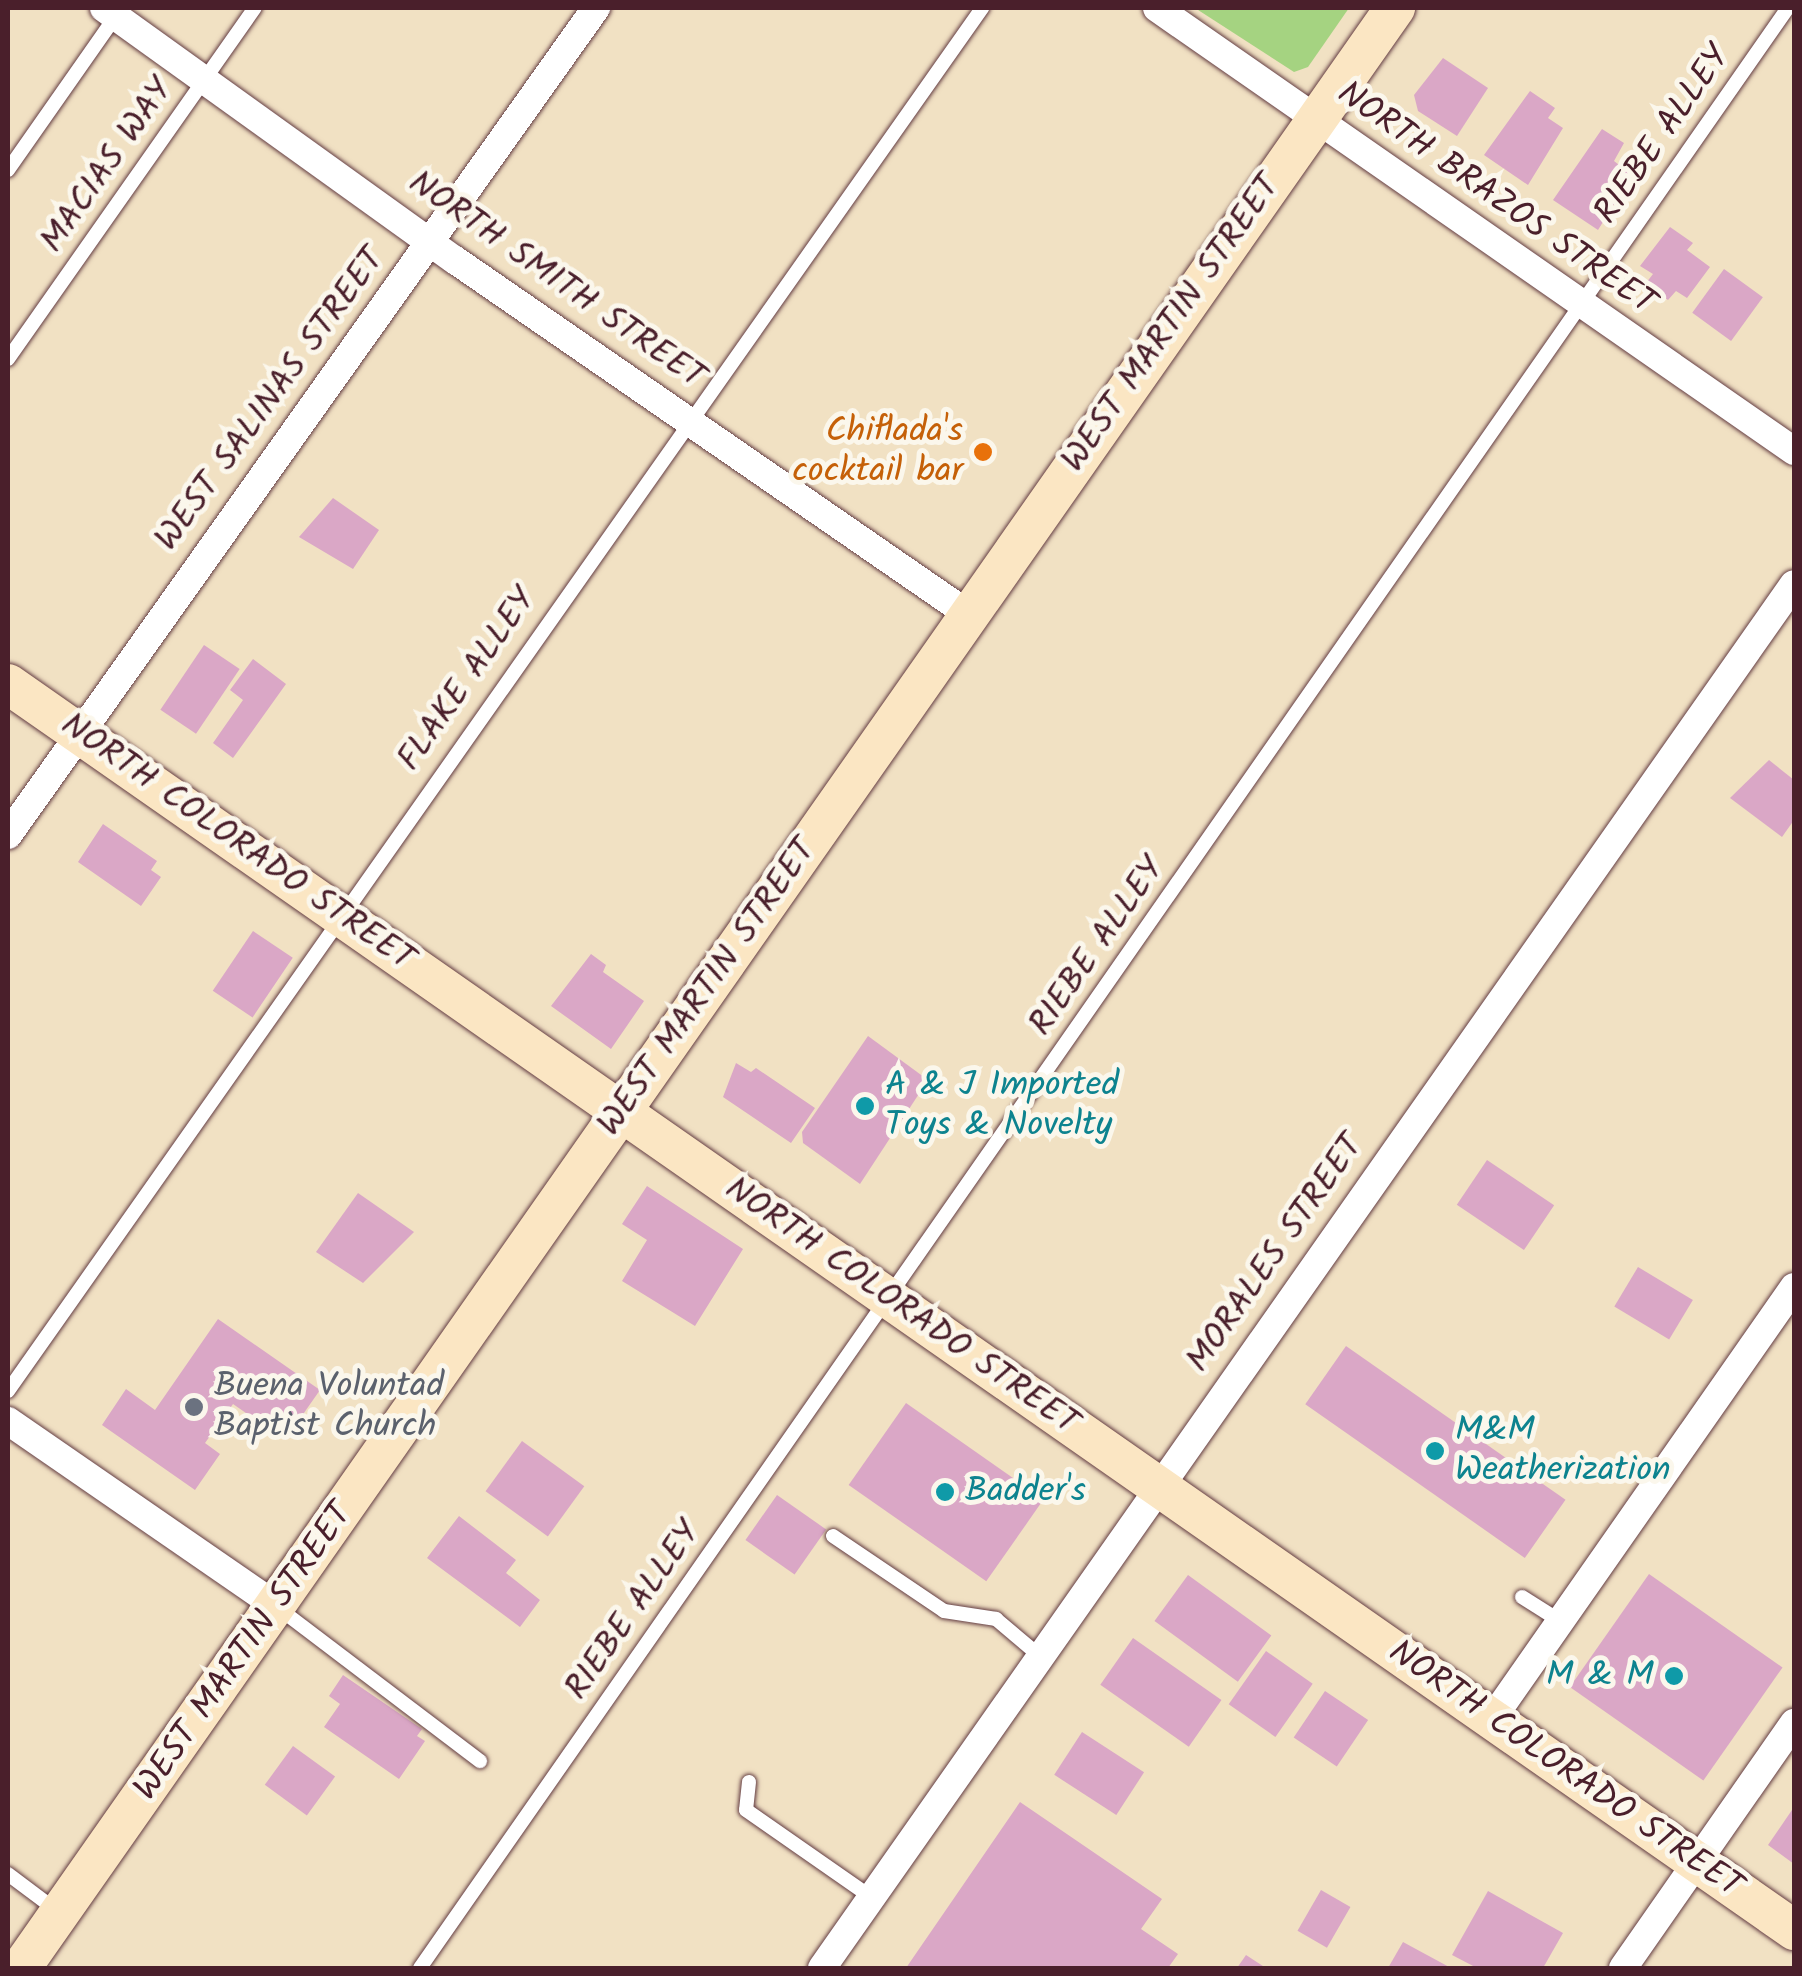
<!DOCTYPE html>
<html>
<head>
<meta charset="utf-8">
<style>
  body { margin:0 }
  #map { position:relative; width:1802px; height:1976px; overflow:hidden; background:#f1e1c3; font-family:Kalam,sans-serif }
  div>[style] { position:absolute }
  [style*='--x'] { left:calc(var(--x)*1px); top:calc(var(--y)*1px); width:calc(var(--w)*1px); rotate:calc(var(--a)*1deg) }
  .green>* { inset:0; background:#a5d381 }
  .building>* { inset:0; background:#daa7c6; transform-origin:0 0 }
  .roads { filter:drop-shadow(0 0 2px #633c42) drop-shadow(0 0 2px #633c42) }
  .service>* { height:14px; margin:-7px; padding:0 7px; transform-origin:7px; border-radius:7px; background:#fff }
  .minor>* { height:28px; margin:-14px; padding:0 14px; transform-origin:14px; border-radius:14px; background:#fff }
  .secondary>* { height:40px; margin:-20px; padding:0 20px; transform-origin:20px; border-radius:20px; background:#fbe6c3 }
  .dots>* { width:28px; height:28px; translate:-50% -50%; box-sizing:border-box; border:5px solid #fbf7ec; border-radius:50% }
  span { translate:-50% -50%; white-space:nowrap; text-align:center; line-height:1.15; -webkit-text-stroke:10px #fbf7ec; paint-order:stroke }
  .street-label { font-size:35px; color:#4a1f2b }
  .food-label { font-size:35px; color:#c56008 }
  .right { translate:-100% -50%; text-align:right }
  .culture-label { font-size:35px; color:#0d838f }
  .left { translate:0 -50%; text-align:left }
  .worship-label { font-size:35px; color:#5b616d }
  .frame { position:absolute; inset:0; border:10px solid #4a1f2b; pointer-events:none }
</style>
</head>
<body>
<div id="map">
  <div class="green">
    <i style="clip-path:polygon(1195px 8px,1349px 8px,1308px 67px,1294px 72px)"></i>
  </div>
  <div class="building">
    <i style="clip-path:polygon(1443px 58px,1488px 88px,1457px 136px,1418px 111px,1414px 95px)"></i>
    <i style="clip-path:polygon(1530px 91px,1555px 108px,1548px 118px,1563px 128px,1528px 185px,1484px 155px)"></i>
    <i style="clip-path:polygon(1602px 129px,1624px 143px,1614px 161px,1632px 175px,1598px 230px,1553px 200px)"></i>
    <i style="clip-path:polygon(1670px 227px,1693px 243px,1687px 250px,1710px 267px,1687px 298px,1676px 291px,1668px 300px,1646px 283px,1653px 274px,1640px 266px)"></i>
    <i style="left:1724px;top:269px;width:48px;height:54px;rotate:36deg"></i>
    <i style="clip-path:polygon(333px 498px,379px 530px,353px 569px,299px 537px)"></i>
    <i style="left:204px;top:645px;width:43px;height:78px;rotate:34deg"></i>
    <i style="clip-path:polygon(253px 659px,286px 684px,233px 758px,213px 743px,243px 700px,230px 690px)"></i>
    <i style="clip-path:polygon(1769px 760px,1794px 780px,1794px 820px,1782px 837px,1730px 798px)"></i>
    <i style="clip-path:polygon(103px 824px,157px 861px,151px 870px,161px 877px,141px 906px,78px 862px)"></i>
    <i style="left:253px;top:931px;width:48px;height:72px;rotate:34deg"></i>
    <i style="clip-path:polygon(591px 954px,606px 965px,603px 972px,644px 1001px,611px 1049px,551px 1006px)"></i>
    <i style="clip-path:polygon(868px 1036px,928px 1080px,860px 1184px,803px 1143px,802px 1132px)"></i>
    <i style="clip-path:polygon(736px 1063px,751px 1072px,756px 1068px,815px 1108px,791px 1143px,723px 1097px)"></i>
    <i style="left:1487px;top:1160px;width:81px;height:54px;rotate:34deg"></i>
    <i style="clip-path:polygon(647px 1186px,743px 1249px,695px 1326px,622px 1281px,647px 1240px,622px 1224px)"></i>
    <i style="clip-path:polygon(358px 1193px,414px 1232px,363px 1283px,316px 1252px)"></i>
    <i style="left:1638px;top:1267px;width:64px;height:46px;rotate:31deg"></i>
    <i style="clip-path:polygon(218px 1319px,320px 1390px,285px 1440px,233px 1404px,205px 1443px,220px 1454px,195px 1490px,102px 1425px,126px 1389px,155px 1410px)"></i>
    <i style="left:1346px;top:1346px;width:268px;height:71px;rotate:35deg"></i>
    <i style="left:906px;top:1403px;width:168px;height:100px;rotate:35deg"></i>
    <i style="left:522px;top:1441px;width:77px;height:62px;rotate:36deg"></i>
    <i style="left:777px;top:1495px;width:60px;height:55px;rotate:35deg"></i>
    <i style="clip-path:polygon(459px 1516px,516px 1560px,506px 1573px,540px 1600px,520px 1627px,427px 1558px)"></i>
    <i style="left:1649px;top:1574px;width:163px;height:138px;rotate:35deg"></i>
    <i style="left:1188px;top:1575px;width:103px;height:57px;rotate:36deg"></i>
    <i style="left:1133px;top:1638px;width:108px;height:57px;rotate:35deg"></i>
    <i style="left:1266px;top:1651px;width:57px;height:65px;rotate:35deg"></i>
    <i style="clip-path:polygon(343px 1675px,422px 1729px,417px 1736px,425px 1741px,399px 1779px,324px 1727px,340px 1704px,329px 1696px)"></i>
    <i style="left:1325px;top:1691px;width:52px;height:56px;rotate:34deg"></i>
    <i style="left:1082px;top:1732px;width:74px;height:51px;rotate:33deg"></i>
    <i style="left:293px;top:1746px;width:52px;height:48px;rotate:36deg"></i>
    <i style="clip-path:polygon(1020px 1802px,1162px 1899px,1141px 1929px,1178px 1954px,1168px 1968px,906px 1968px)"></i>
    <i style="clip-path:polygon(1794px 1807px,1794px 1864px,1768px 1845px)"></i>
    <i style="left:1321px;top:1890px;width:34px;height:47px;rotate:30deg"></i>
    <i style="clip-path:polygon(1488px 1891px,1563px 1933px,1543px 1968px,1477px 1968px,1452px 1955px)"></i>
    <i style="clip-path:polygon(1403px 1942px,1451px 1968px,1388px 1968px)"></i>
    <i style="clip-path:polygon(1246px 1955px,1266px 1968px,1237px 1968px)"></i>
  </div>
  <div class="roads">
    <div class="service">
      <i style="--x:8;--y:170;--w:188;--a:-55"></i>
      <i style="--x:8;--y:359;--w:429;--a:-54.9"></i>
      <i style="--x:8;--y:1391;--w:1692;--a:-54.84"></i>
      <i style="--x:833;--y:1536;--w:134;--a:34"></i>
      <i style="--x:944;--y:1611;--w:53;--a:8.7"></i>
      <i style="--x:996;--y:1619;--w:59;--a:40.2"></i>
      <i style="--x:1522;--y:1597;--w:45;--a:32.3"></i>
      <i style="--x:277;--y:1607;--w:255;--a:37.2"></i>
      <i style="--x:749;--y:1782;--w:28;--a:96"></i>
      <i style="--x:746;--y:1810;--w:154;--a:34.9"></i>
      <i style="--x:8;--y:1874;--w:60;--a:36.9"></i>
      <i style="--x:420;--y:1968;--w:2390;--a:-55.09"></i>
    </div>
    <div class="minor">
      <i style="--x:104;--y:8;--w:432;--a:35.7"></i>
      <i style="--x:455;--y:260;--w:623;--a:34.61"></i>
      <i style="--x:1157;--y:8;--w:776;--a:34.82"></i>
      <i style="--x:8;--y:835;--w:1015;--a:-54.59"></i>
      <i style="--x:8;--y:1421;--w:326;--a:34.6"></i>
      <i style="--x:1492;--y:1719;--w:527;--a:-55.04"></i>
      <i style="--x:822;--y:1968;--w:1691;--a:-54.92"></i>
      <i style="--x:1623;--y:1968;--w:299;--a:-55.1"></i>
    </div>
    <div class="secondary">
      <i style="--x:8;--y:684;--w:2178;--a:34.9"></i>
      <i style="--x:21;--y:1968;--w:2394;--a:-54.97"></i>
    </div>
  </div>
  <div class="dots">
    <i style="left:983px;top:452px;background:#e8710a"></i>
    <i style="left:865px;top:1106px;background:#0f9aa8"></i>
    <i style="left:194px;top:1407px;background:#6b7280"></i>
    <i style="left:1435px;top:1451px;background:#0f9aa8"></i>
    <i style="left:945px;top:1492px;background:#0f9aa8"></i>
    <i style="left:1674px;top:1676px;background:#0f9aa8"></i>
  </div>
  <div class="street-label">
    <span style="left:1663px;top:135px;rotate:-55deg">RIEBE ALLEY</span>
    <span style="left:108px;top:166px;rotate:-55deg">MACIAS WAY</span>
    <span style="left:1496px;top:199px;rotate:35deg">NORTH BRAZOS STREET</span>
    <span style="left:556px;top:281px;rotate:35deg">NORTH SMITH STREET</span>
    <span style="left:1172px;top:324px;rotate:-55deg">WEST MARTIN STREET</span>
    <span style="left:271px;top:400px;rotate:-54deg">WEST SALINAS STREET</span>
    <span style="left:468px;top:680px;rotate:-55deg">FLAKE ALLEY</span>
    <span style="left:237px;top:843px;rotate:35deg">NORTH COLORADO STREET</span>
    <span style="left:1098px;top:947px;rotate:-55deg">RIEBE ALLEY</span>
    <span style="left:708px;top:988px;rotate:-55deg">WEST MARTIN STREET</span>
    <span style="left:1276px;top:1254px;rotate:-55deg">MORALES STREET</span>
    <span style="left:901px;top:1307px;rotate:35deg">NORTH COLORADO STREET</span>
    <span style="left:634px;top:1611px;rotate:-55deg">RIEBE ALLEY</span>
    <span style="left:244px;top:1652px;rotate:-55deg">WEST MARTIN STREET</span>
    <span style="left:1565px;top:1770px;rotate:35deg">NORTH COLORADO STREET</span>
  </div>
  <div class="food-label">
    <span class="right" style="left:963px;top:452px">Chiflada's<br>cocktail bar</span>
  </div>
  <div class="culture-label">
    <span class="left" style="left:885px;top:1106px">A &amp; J Imported<br>Toys &amp; Novelty</span>
    <span class="left" style="left:1455px;top:1451px">M&amp;M<br>Weatherization</span>
    <span class="left" style="left:965px;top:1492px">Badder's</span>
    <span class="right" style="left:1654px;top:1676px">M &amp; M</span>
  </div>
  <div class="worship-label">
    <span class="left" style="left:214px;top:1407px">Buena Voluntad<br>Baptist Church</span>
  </div>
  <div class="frame"></div>
</div>
</body>
</html>
